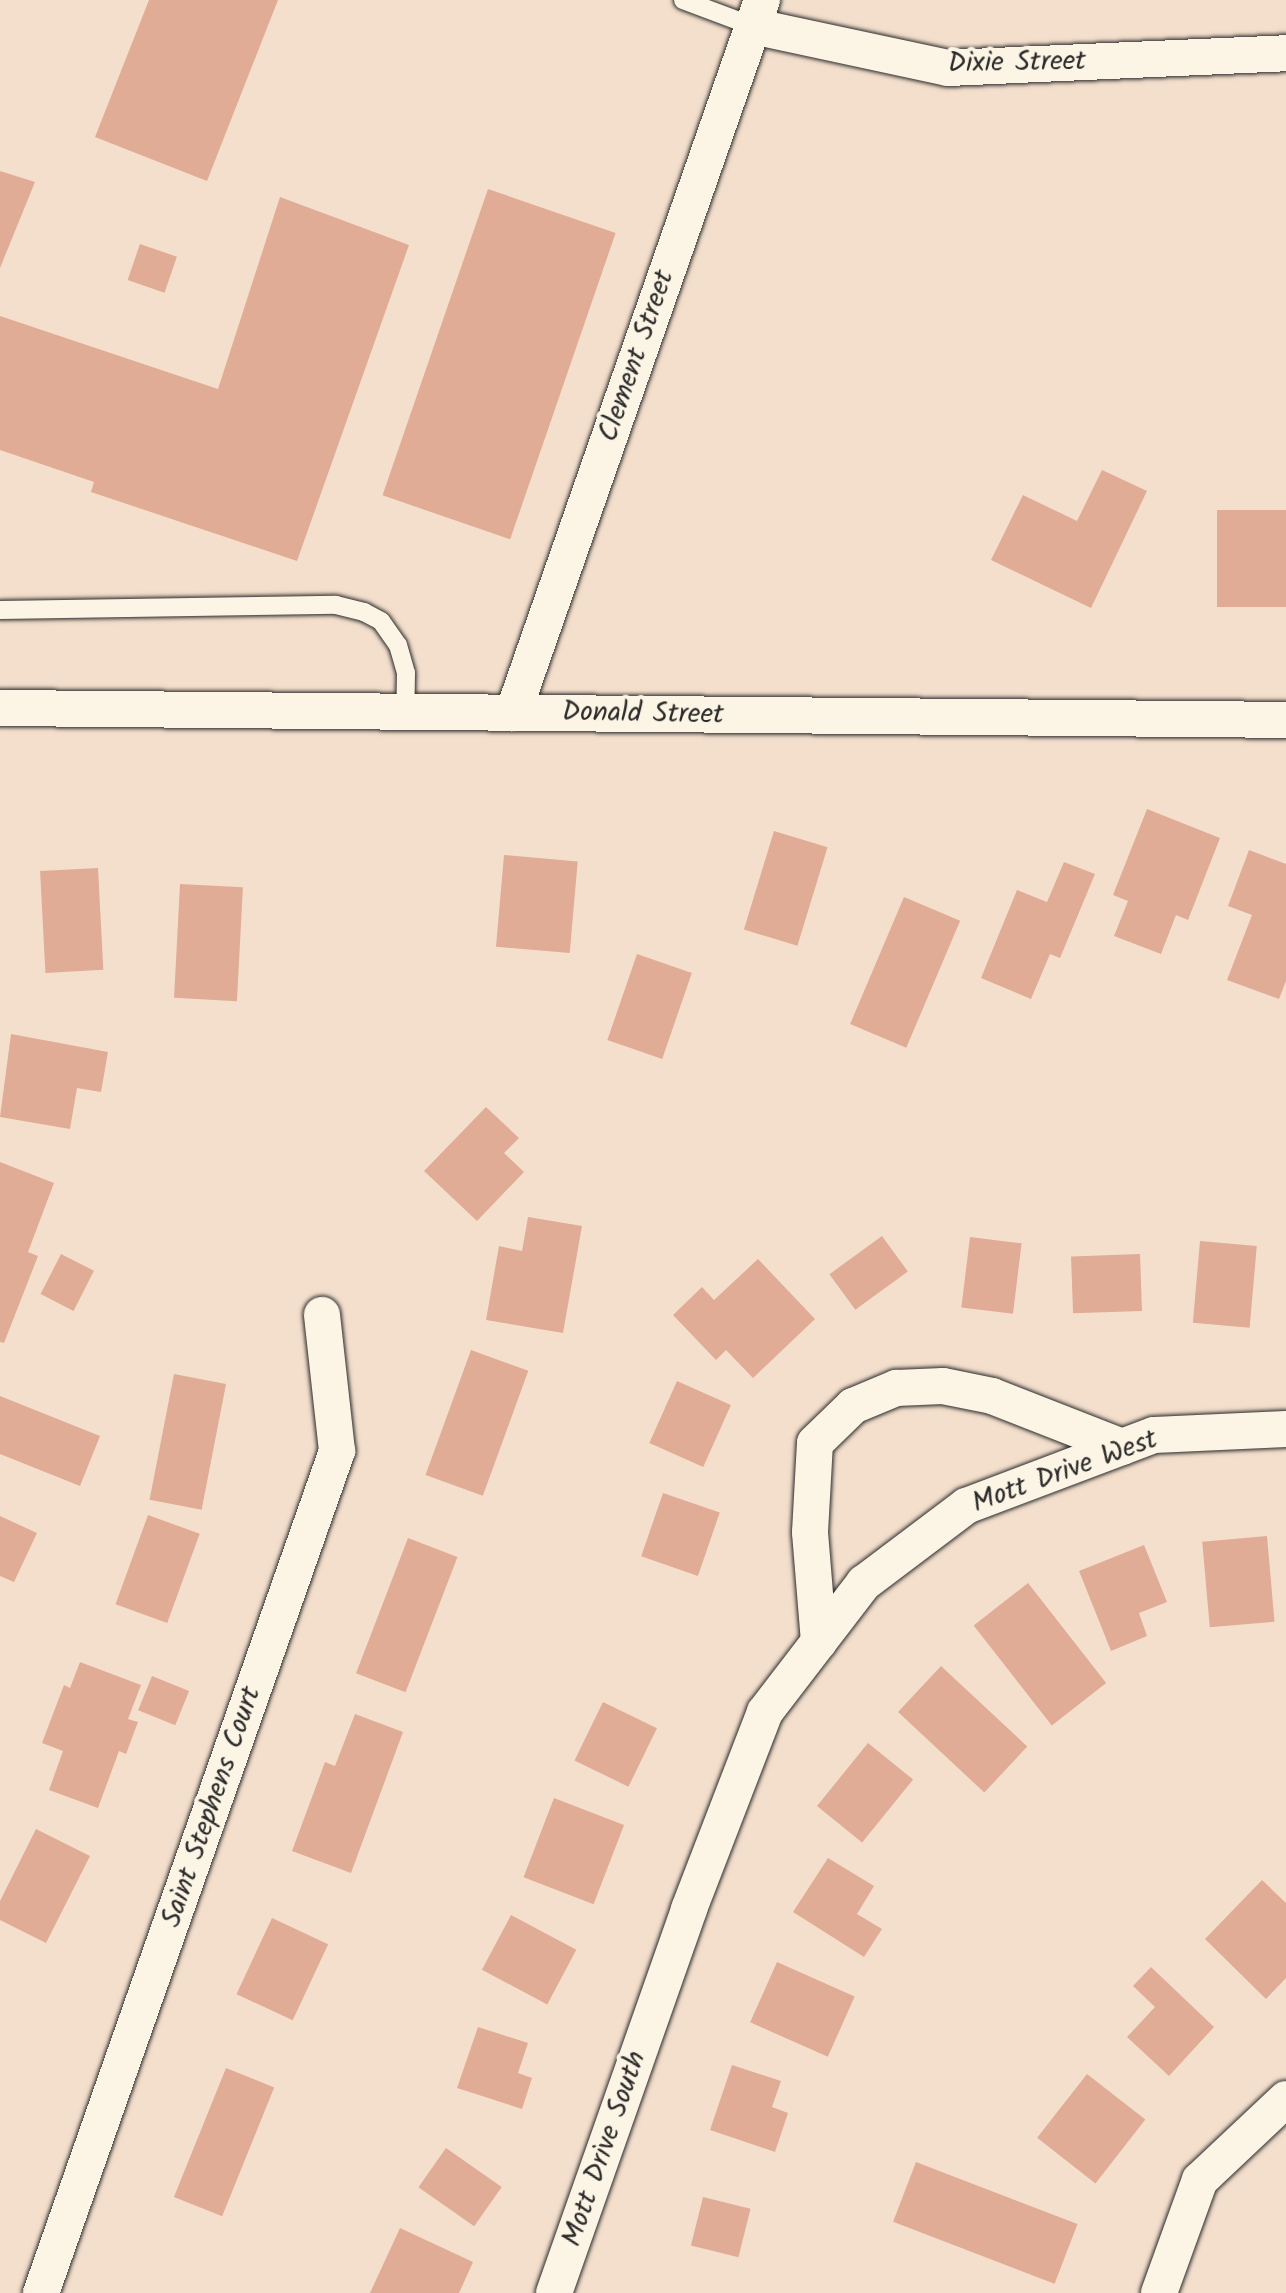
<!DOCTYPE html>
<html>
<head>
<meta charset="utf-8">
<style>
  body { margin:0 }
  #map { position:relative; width:1286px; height:2293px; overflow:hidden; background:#f4dfcd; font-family:Kalam,sans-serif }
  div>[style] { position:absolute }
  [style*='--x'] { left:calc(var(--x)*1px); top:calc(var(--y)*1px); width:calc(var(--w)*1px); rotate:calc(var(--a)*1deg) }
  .building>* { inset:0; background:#e1ac96; transform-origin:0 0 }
  .roads { filter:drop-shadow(0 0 2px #2b2b2b) drop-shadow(0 0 2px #2b2b2b) }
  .lane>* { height:18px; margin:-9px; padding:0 9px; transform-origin:9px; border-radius:9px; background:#fcf5e5 }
  .street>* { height:36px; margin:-18px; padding:0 18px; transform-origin:18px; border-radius:18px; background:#fcf5e5 }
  span { translate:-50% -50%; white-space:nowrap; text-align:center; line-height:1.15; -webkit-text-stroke:8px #fcf5e5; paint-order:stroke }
  .street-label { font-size:28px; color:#2b2b2b }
</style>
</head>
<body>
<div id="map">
  <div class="building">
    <i style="clip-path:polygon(149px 0,278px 0,207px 181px,95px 137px)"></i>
    <i style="clip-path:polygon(0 171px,35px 182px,0 268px)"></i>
    <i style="left:488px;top:189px;width:135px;height:324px;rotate:19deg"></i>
    <i style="clip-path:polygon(280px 197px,409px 245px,297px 561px,91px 492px,94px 482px,0 450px,0 316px,218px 389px)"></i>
    <i style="left:140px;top:244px;width:39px;height:38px;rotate:19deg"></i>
    <i style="clip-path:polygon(1102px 470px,1147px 491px,1091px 608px,991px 560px,1023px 495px,1077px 521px)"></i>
    <i style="left:1217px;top:510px;width:69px;height:97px"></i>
    <i style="clip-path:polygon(1147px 809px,1220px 838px,1188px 920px,1176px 915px,1161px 954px,1114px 936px,1128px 901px,1113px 895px)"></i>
    <i style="left:774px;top:831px;width:56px;height:103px;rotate:17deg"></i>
    <i style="clip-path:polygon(1249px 850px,1286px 864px,1286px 981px,1279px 999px,1227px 980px,1252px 915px,1228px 906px)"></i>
    <i style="left:504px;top:855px;width:74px;height:92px;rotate:5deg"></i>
    <i style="clip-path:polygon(1064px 862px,1095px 874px,1060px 958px,1050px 954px,1031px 999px,981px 978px,1017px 890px,1047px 902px)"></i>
    <i style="left:98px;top:868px;width:102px;height:58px;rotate:87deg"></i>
    <i style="left:180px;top:884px;width:63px;height:114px;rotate:3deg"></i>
    <i style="left:904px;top:897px;width:61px;height:138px;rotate:23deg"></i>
    <i style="left:637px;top:954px;width:58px;height:91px;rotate:19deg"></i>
    <i style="clip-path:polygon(11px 1034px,108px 1052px,101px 1092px,77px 1088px,70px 1129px,0 1117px)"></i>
    <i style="clip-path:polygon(486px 1107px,519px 1138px,504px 1153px,524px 1172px,477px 1221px,424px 1171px)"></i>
    <i style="clip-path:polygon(0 1162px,54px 1183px,28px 1252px,38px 1256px,4px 1343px,0 1342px)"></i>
    <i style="clip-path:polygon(528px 1217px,582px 1226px,563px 1333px,486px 1320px,499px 1246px,522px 1251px)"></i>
    <i style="left:882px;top:1236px;width:44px;height:65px;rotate:54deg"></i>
    <i style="left:970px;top:1237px;width:52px;height:71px;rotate:7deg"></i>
    <i style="left:1200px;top:1241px;width:57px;height:82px;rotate:5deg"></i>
    <i style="left:61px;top:1254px;width:37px;height:45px;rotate:27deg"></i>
    <i style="left:1140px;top:1254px;width:57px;height:69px;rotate:88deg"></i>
    <i style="clip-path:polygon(758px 1259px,815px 1319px,753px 1378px,726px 1350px,716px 1360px,673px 1315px,702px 1287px,714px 1300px)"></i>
    <i style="left:471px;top:1350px;width:61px;height:133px;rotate:20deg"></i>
    <i style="left:174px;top:1374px;width:53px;height:128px;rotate:11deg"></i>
    <i style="left:677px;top:1381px;width:59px;height:68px;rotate:24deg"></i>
    <i style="clip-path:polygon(0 1396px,100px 1436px,80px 1486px,0 1454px)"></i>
    <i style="left:663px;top:1493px;width:60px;height:67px;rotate:19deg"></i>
    <i style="left:148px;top:1515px;width:55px;height:95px;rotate:20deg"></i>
    <i style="clip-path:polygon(0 1516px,37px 1533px,14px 1582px,0 1576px)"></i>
    <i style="left:1267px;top:1536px;width:86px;height:65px;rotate:85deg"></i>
    <i style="left:408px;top:1538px;width:53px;height:145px;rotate:21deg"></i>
    <i style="clip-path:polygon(1144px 1545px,1167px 1602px,1139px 1613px,1147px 1636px,1111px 1651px,1079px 1571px)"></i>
    <i style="left:1028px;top:1583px;width:127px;height:69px;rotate:52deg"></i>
    <i style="clip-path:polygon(80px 1662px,141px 1685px,128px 1719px,138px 1722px,126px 1754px,119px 1751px,98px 1808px,49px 1790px,63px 1751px,42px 1743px,64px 1685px,70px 1688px)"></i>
    <i style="left:941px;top:1666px;width:118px;height:63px;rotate:43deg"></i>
    <i style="left:152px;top:1676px;width:40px;height:37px;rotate:22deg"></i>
    <i style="left:603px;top:1702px;width:60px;height:65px;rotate:26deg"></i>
    <i style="clip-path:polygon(355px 1714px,403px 1732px,351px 1873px,292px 1851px,325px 1762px,335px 1766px)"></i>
    <i style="left:868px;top:1743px;width:58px;height:81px;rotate:39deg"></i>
    <i style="left:554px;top:1798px;width:75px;height:85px;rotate:21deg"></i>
    <i style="clip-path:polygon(36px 1829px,90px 1856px,46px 1943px,0 1920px,0 1901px)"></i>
    <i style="clip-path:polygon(828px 1858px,874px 1886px,857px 1914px,882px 1929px,864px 1957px,793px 1912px)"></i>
    <i style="clip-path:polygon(1262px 1880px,1286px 1903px,1286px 1978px,1266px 1999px,1205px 1939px)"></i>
    <i style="left:511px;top:1915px;width:74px;height:62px;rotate:28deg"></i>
    <i style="left:272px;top:1918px;width:62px;height:84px;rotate:25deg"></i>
    <i style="left:777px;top:1962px;width:85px;height:66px;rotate:24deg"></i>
    <i style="clip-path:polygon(1151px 1967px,1214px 2027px,1169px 2076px,1127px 2037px,1155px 2007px,1133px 1986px)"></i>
    <i style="clip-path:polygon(478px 2027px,528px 2043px,518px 2073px,532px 2078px,522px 2109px,457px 2088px)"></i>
    <i style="clip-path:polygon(732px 2065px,781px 2081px,772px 2107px,788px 2113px,775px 2152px,710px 2130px)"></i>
    <i style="left:226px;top:2068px;width:52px;height:139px;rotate:22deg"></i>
    <i style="left:1087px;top:2074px;width:74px;height:81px;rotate:38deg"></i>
    <i style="left:446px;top:2148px;width:68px;height:48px;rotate:35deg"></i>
    <i style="left:916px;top:2162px;width:173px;height:64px;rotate:21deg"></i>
    <i style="left:703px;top:2197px;width:49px;height:50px;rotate:14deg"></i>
    <i style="clip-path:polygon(400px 2228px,473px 2262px,459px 2293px,370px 2293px)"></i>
  </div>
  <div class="roads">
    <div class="lane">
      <i style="--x:683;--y:0;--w:74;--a:20.6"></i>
      <i style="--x:0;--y:610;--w:336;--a:-0.9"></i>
      <i style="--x:336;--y:605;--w:29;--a:14"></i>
      <i style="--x:364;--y:612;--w:19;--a:28"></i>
      <i style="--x:381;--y:621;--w:29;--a:55"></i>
      <i style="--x:398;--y:645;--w:29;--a:74"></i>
      <i style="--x:406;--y:673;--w:39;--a:91"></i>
    </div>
    <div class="street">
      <i style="--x:752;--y:26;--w:200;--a:12.1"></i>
      <i style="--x:948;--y:68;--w:338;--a:-2.5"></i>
      <i style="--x:0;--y:708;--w:1286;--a:0.53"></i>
      <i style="--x:513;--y:713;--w:755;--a:-70.75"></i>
      <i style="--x:819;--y:1642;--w:110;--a:-94.7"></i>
      <i style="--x:810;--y:1532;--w:89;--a:-86.8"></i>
      <i style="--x:815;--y:1443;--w:53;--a:-44.2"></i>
      <i style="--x:853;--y:1406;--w:47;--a:-22.7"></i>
      <i style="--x:896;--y:1388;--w:47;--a:-2.4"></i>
      <i style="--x:943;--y:1386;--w:50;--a:11.5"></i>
      <i style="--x:992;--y:1396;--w:140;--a:21.4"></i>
      <i style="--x:41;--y:2293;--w:893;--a:-70.63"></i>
      <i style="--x:337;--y:1451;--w:137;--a:-96.3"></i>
      <i style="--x:554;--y:2293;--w:407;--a:-70.6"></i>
      <i style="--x:689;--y:1909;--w:211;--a:-68.9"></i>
      <i style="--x:765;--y:1712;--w:163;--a:-52.5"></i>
      <i style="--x:864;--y:1583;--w:128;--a:-37"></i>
      <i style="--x:966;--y:1506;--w:201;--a:-20.7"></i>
      <i style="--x:1154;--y:1435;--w:132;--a:-2.6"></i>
      <i style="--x:1159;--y:2293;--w:120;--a:-70.1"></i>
      <i style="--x:1200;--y:2180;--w:118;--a:-43.3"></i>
    </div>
  </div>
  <div class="street-label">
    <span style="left:1017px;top:63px;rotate:-1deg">Dixie Street</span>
    <span style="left:637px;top:356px;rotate:-71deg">Clement Street</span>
    <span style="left:643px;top:714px;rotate:1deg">Donald Street</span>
    <span style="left:1065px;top:1472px;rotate:-20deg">Mott Drive West</span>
    <span style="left:212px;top:1807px;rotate:-71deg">Saint Stephens Court</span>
    <span style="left:605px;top:2149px;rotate:-71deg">Mott Drive South</span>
  </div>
</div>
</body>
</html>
